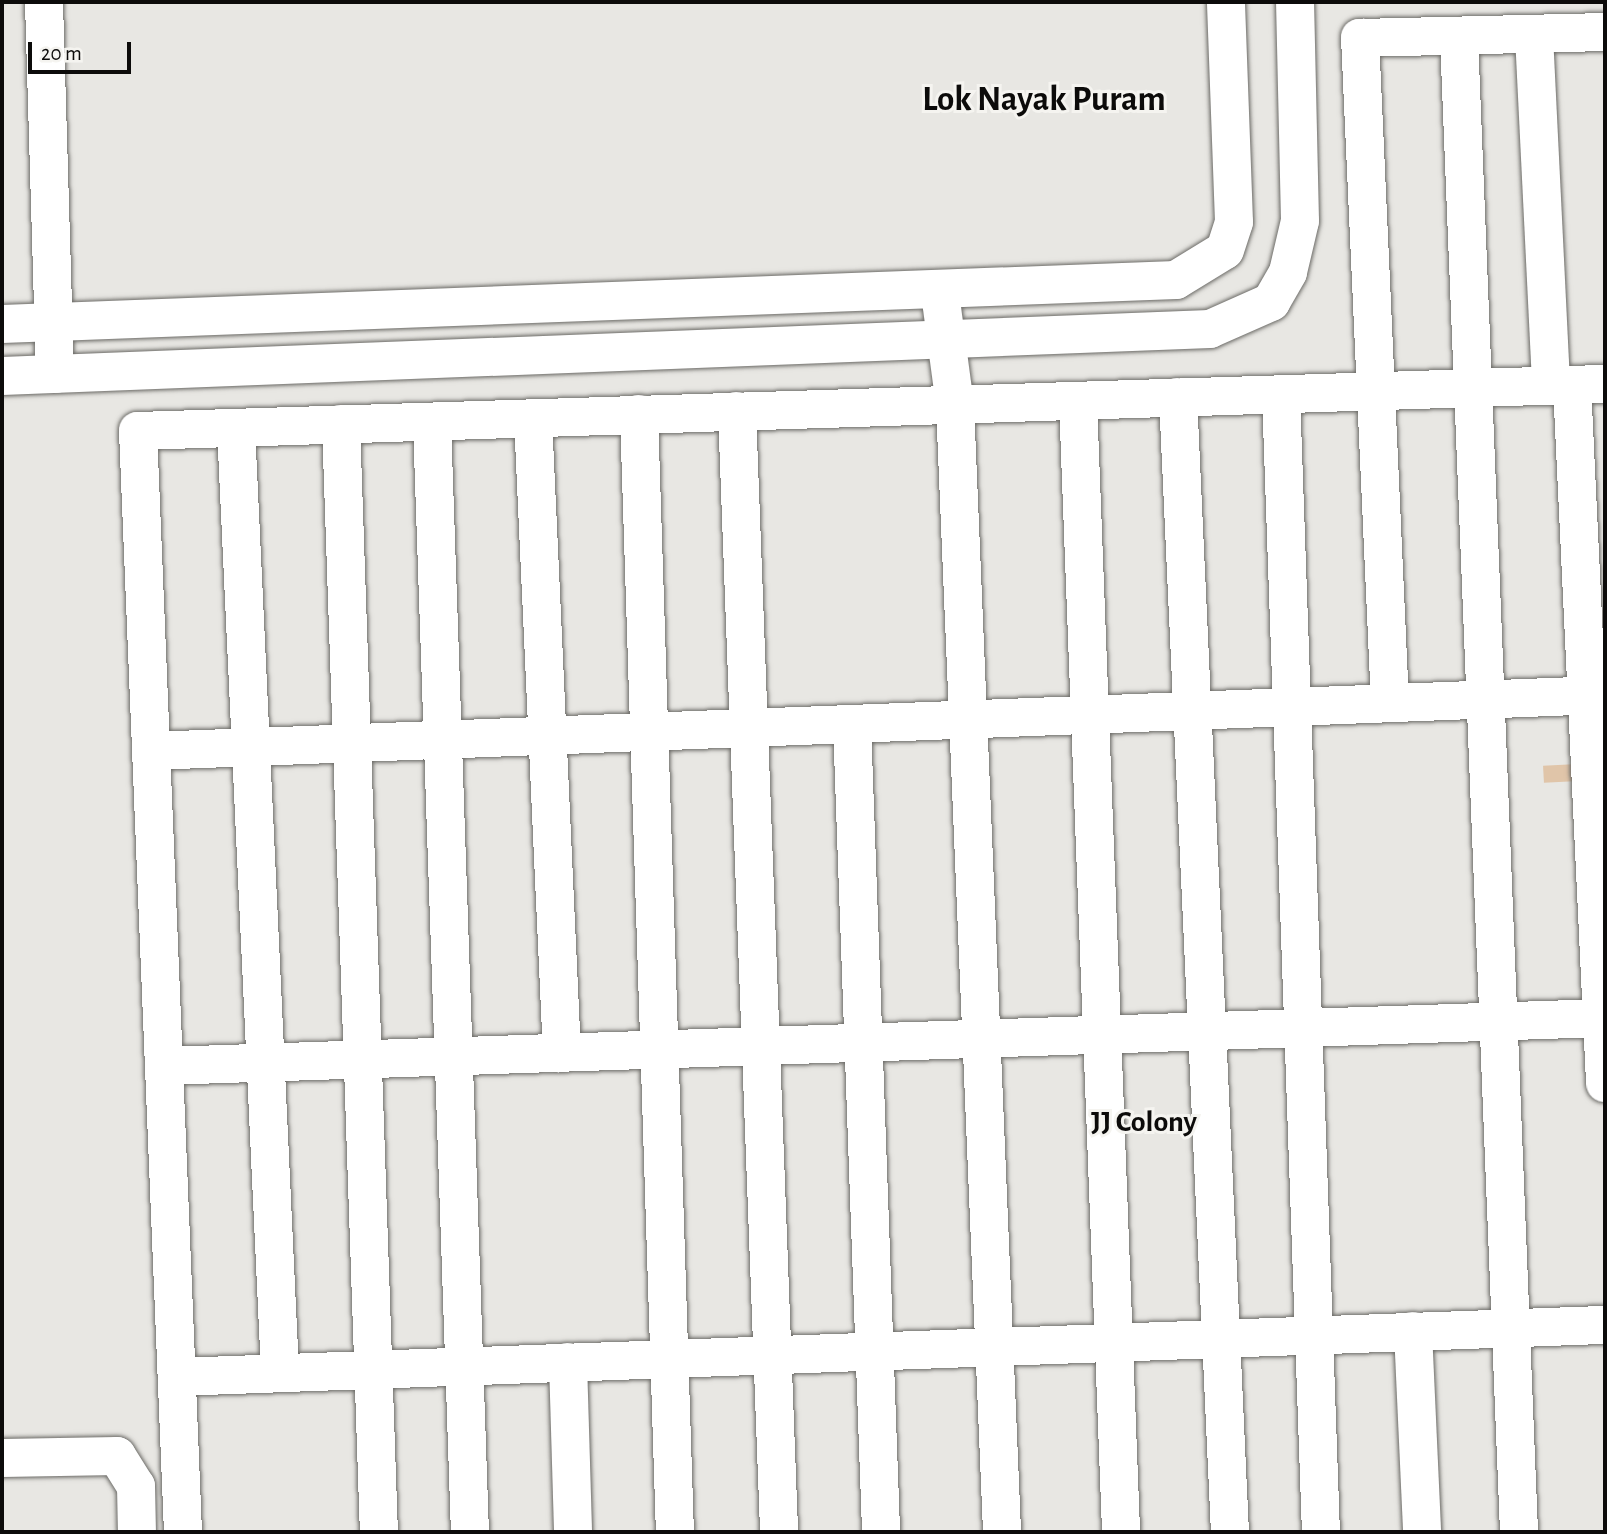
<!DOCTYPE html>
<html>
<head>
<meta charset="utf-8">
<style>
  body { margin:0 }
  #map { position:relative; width:1607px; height:1534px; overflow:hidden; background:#e8e7e3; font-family:"Alegreya Sans",sans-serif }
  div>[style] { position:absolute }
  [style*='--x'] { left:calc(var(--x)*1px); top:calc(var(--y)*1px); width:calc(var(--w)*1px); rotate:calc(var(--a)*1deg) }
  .building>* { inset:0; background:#e0c5a9; transform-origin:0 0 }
  .roads { filter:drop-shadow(0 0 2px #6b6a66) drop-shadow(0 0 2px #6b6a66) }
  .street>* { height:38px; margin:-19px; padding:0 19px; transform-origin:19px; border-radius:19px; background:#fff }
  .secondary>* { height:38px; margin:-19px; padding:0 19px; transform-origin:19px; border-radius:19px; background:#fff }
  span { translate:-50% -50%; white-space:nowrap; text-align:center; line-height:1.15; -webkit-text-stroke:6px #f5f4f0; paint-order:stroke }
  .neighbourhood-label { font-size:30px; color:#0c0b0a; font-weight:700 }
  .district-label { font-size:35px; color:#0c0b0a; font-weight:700 }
  .frame { position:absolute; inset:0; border:4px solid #0c0b0a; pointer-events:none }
  .scale { position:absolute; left:28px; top:42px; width:103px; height:32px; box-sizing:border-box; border:4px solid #0c0b0a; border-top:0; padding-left:9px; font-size:21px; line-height:24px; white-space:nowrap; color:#0c0b0a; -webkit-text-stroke:5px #f5f4f0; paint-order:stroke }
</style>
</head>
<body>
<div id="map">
  <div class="building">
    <i style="left:1578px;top:764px;width:17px;height:35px;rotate:87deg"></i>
  </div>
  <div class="roads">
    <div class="street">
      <i style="--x:44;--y:2;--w:372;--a:88.3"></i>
      <i style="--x:1534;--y:35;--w:351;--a:87.2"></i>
      <i style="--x:1459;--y:38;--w:1495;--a:87.7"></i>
      <i style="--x:940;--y:293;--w:113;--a:82.4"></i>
      <i style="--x:955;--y:405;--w:1128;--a:87.61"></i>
      <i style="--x:1572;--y:385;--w:699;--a:87.29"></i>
      <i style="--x:1281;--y:394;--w:1139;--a:87.99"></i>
      <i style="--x:1178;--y:397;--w:1136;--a:87.38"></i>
      <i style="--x:1078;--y:401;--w:1132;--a:87.82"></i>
      <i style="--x:737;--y:411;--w:1122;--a:87.85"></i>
      <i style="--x:639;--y:414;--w:1119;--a:88.16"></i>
      <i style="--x:533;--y:418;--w:636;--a:87.39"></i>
      <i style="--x:432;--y:423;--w:1110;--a:88.04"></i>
      <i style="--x:341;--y:424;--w:1109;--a:88.04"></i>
      <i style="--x:236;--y:428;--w:946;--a:87.33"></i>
      <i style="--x:1390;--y:703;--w:666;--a:-92.58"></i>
      <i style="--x:1360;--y:38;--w:245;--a:-1.4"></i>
      <i style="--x:852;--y:724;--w:809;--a:87.94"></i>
      <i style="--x:151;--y:751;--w:1455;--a:-2.21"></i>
      <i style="--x:164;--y:1066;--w:1442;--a:-1.91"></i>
      <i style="--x:1413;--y:1331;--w:201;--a:87.4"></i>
      <i style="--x:568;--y:1362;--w:170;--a:88.3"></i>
      <i style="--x:177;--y:1377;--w:1429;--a:-2.09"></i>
      <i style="--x:2;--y:1458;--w:115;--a:-1"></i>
      <i style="--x:117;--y:1456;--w:36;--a:58"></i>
      <i style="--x:136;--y:1486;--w:46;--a:88.8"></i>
      <i style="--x:183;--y:1532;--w:1102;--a:-92.34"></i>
      <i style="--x:138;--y:431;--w:1468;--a:-1.84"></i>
    </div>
    <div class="secondary">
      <i style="--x:2;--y:324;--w:1175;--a:-2.15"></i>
      <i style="--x:1176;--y:280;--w:57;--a:-31.5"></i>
      <i style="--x:1225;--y:250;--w:29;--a:-72"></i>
      <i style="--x:1234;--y:222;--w:220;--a:-92.1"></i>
      <i style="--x:2;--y:376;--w:1209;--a:-2.23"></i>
      <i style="--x:1210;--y:329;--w:67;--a:-23.9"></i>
      <i style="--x:1271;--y:302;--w:34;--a:-60"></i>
      <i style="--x:1288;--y:272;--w:52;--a:-76.8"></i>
      <i style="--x:1300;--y:221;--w:219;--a:-91.3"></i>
    </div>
  </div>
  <div class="neighbourhood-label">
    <span style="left:1144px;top:1122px">JJ Colony</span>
  </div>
  <div class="district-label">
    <span style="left:1044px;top:100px">Lok Nayak Puram</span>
  </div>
  <div class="frame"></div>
  <div class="scale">20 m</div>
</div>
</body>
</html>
